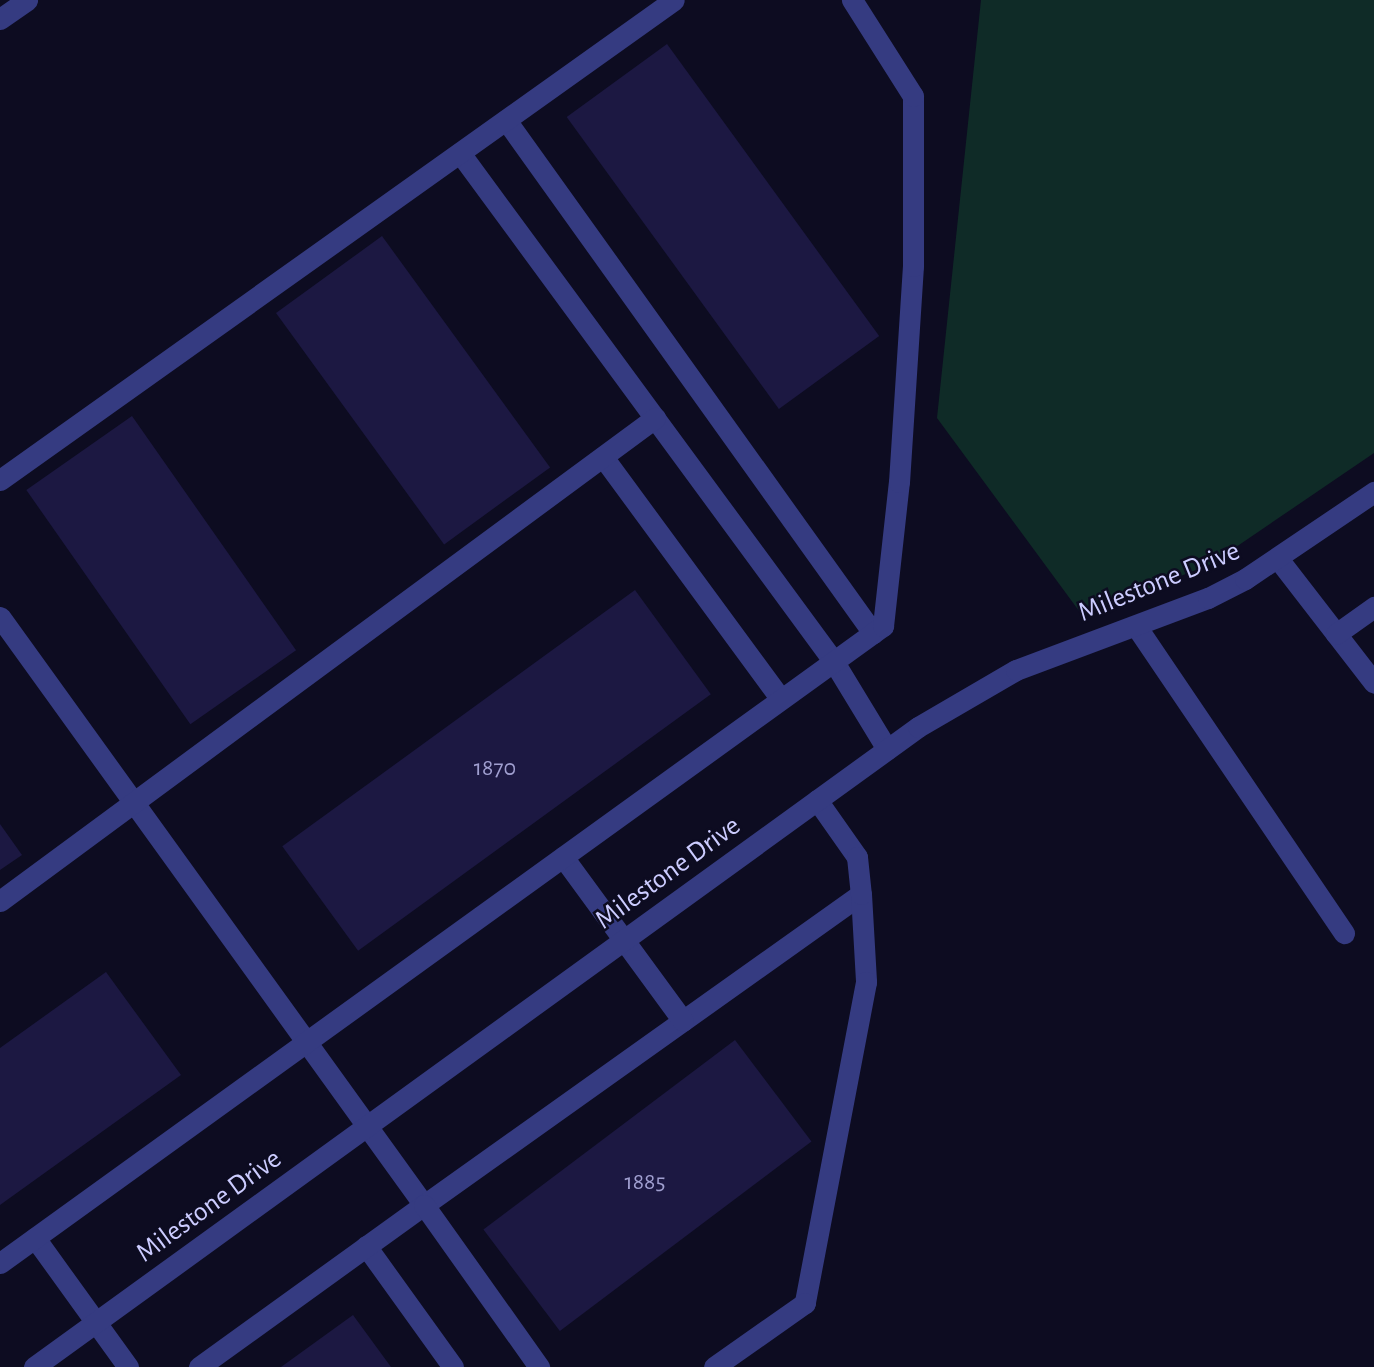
<!DOCTYPE html>
<html>
<head>
<meta charset="utf-8">
<style>
  body { margin:0 }
  #map { position:relative; width:1374px; height:1367px; overflow:hidden; background:#0d0c21; font-family:"Alegreya Sans",sans-serif }
  div>[style] { position:absolute }
  [style*='--x'] { left:calc(var(--x)*1px); top:calc(var(--y)*1px); width:calc(var(--w)*1px); rotate:calc(var(--a)*1deg) }
  .green>* { inset:0; background:#0f2b27 }
  .building>* { inset:0; background:#1c1842; transform-origin:0 0 }
  .minor>* { height:21px; margin:-10.5px; padding:0 10.5px; transform-origin:10.5px; border-radius:10.5px; background:#353b81 }
  span { translate:-50% -50%; white-space:nowrap; text-align:center; line-height:1.15; -webkit-text-stroke:5px #0d0c21; paint-order:stroke }
  .number-label { font-size:24px; color:#a09fd0 }
  .number-label span { -webkit-text-stroke-width:0 }
  .street-label { font-size:28px; color:#ccf }
</style>
</head>
<body>
<div id="map">
  <div class="green">
    <i style="clip-path:polygon(981px 0,1374px 0,1374px 453px,1211px 564px,1082px 615px,937px 418px)"></i>
  </div>
  <div class="building">
    <i style="left:667px;top:44px;width:361px;height:124px;rotate:54deg"></i>
    <i style="left:382px;top:236px;width:286px;height:131px;rotate:54deg"></i>
    <i style="left:132px;top:416px;width:286px;height:129px;rotate:55deg"></i>
    <i style="left:635px;top:590px;width:129px;height:436px;rotate:54deg"></i>
    <i style="clip-path:polygon(0 824px,22px 855px,0 870px)"></i>
    <i style="clip-path:polygon(106px 972px,181px 1075px,0 1205px,0 1048px)"></i>
    <i style="left:735px;top:1040px;width:127px;height:315px;rotate:53deg"></i>
    <i style="clip-path:polygon(353px 1315px,391px 1367px,281px 1367px)"></i>
  </div>
  <div class="minor">
    <i style="--x:0;--y:19;--w:33;--a:-35"></i>
    <i style="--x:506;--y:120;--w:631;--a:54.42"></i>
    <i style="--x:460;--y:153;--w:632;--a:53.69"></i>
    <i style="--x:834;--y:662;--w:102;--a:58.7"></i>
    <i style="--x:603;--y:457;--w:300;--a:53.7"></i>
    <i style="--x:0;--y:480;--w:827;--a:-35.46"></i>
    <i style="--x:1279;--y:560;--w:155;--a:52.3"></i>
    <i style="--x:0;--y:617;--w:725;--a:54.21"></i>
    <i style="--x:424;--y:1205;--w:536;--a:-35.44"></i>
    <i style="--x:861;--y:894;--w:88;--a:86.7"></i>
    <i style="--x:866;--y:982;--w:327;--a:100.8"></i>
    <i style="--x:805;--y:1303;--w:111;--a:144.9"></i>
    <i style="--x:1136;--y:626;--w:371;--a:55.9"></i>
    <i style="--x:1336;--y:634;--w:47;--a:-35.4"></i>
    <i style="--x:817;--y:800;--w:70;--a:54.9"></i>
    <i style="--x:857;--y:857;--w:37;--a:84"></i>
    <i style="--x:563;--y:857;--w:203;--a:53.8"></i>
    <i style="--x:0;--y:901;--w:814;--a:-36.41"></i>
    <i style="--x:35;--y:1238;--w:159;--a:54.2"></i>
    <i style="--x:366;--y:1246;--w:149;--a:54.3"></i>
    <i style="--x:0;--y:1263;--w:1089;--a:-35.81"></i>
    <i style="--x:883;--y:626;--w:145;--a:-83.7"></i>
    <i style="--x:899;--y:482;--w:216;--a:-86.3"></i>
    <i style="--x:913;--y:266;--w:170;--a:-90"></i>
    <i style="--x:913;--y:96;--w:114;--a:-122.4"></i>
    <i style="--x:34;--y:1367;--w:1091;--a:-35.9"></i>
    <i style="--x:918;--y:727;--w:113;--a:-30.2"></i>
    <i style="--x:1016;--y:670;--w:205;--a:-20.6"></i>
    <i style="--x:1208;--y:598;--w:42;--a:-27.2"></i>
    <i style="--x:1245;--y:579;--w:156;--a:-34"></i>
    <i style="--x:199;--y:1367;--w:277;--a:-35.8"></i>
    <i style="--x:424;--y:1205;--w:199;--a:54.6"></i>
  </div>
  <div class="number-label">
    <span style="left:495px;top:769px">1870</span>
    <span style="left:645px;top:1183px">1885</span>
  </div>
  <div class="street-label">
    <span style="left:1159px;top:582px;rotate:-22deg">Milestone Drive</span>
    <span style="left:668px;top:873px;rotate:-36deg">Milestone Drive</span>
    <span style="left:209px;top:1206px;rotate:-36deg">Milestone Drive</span>
  </div>
</div>
</body>
</html>
